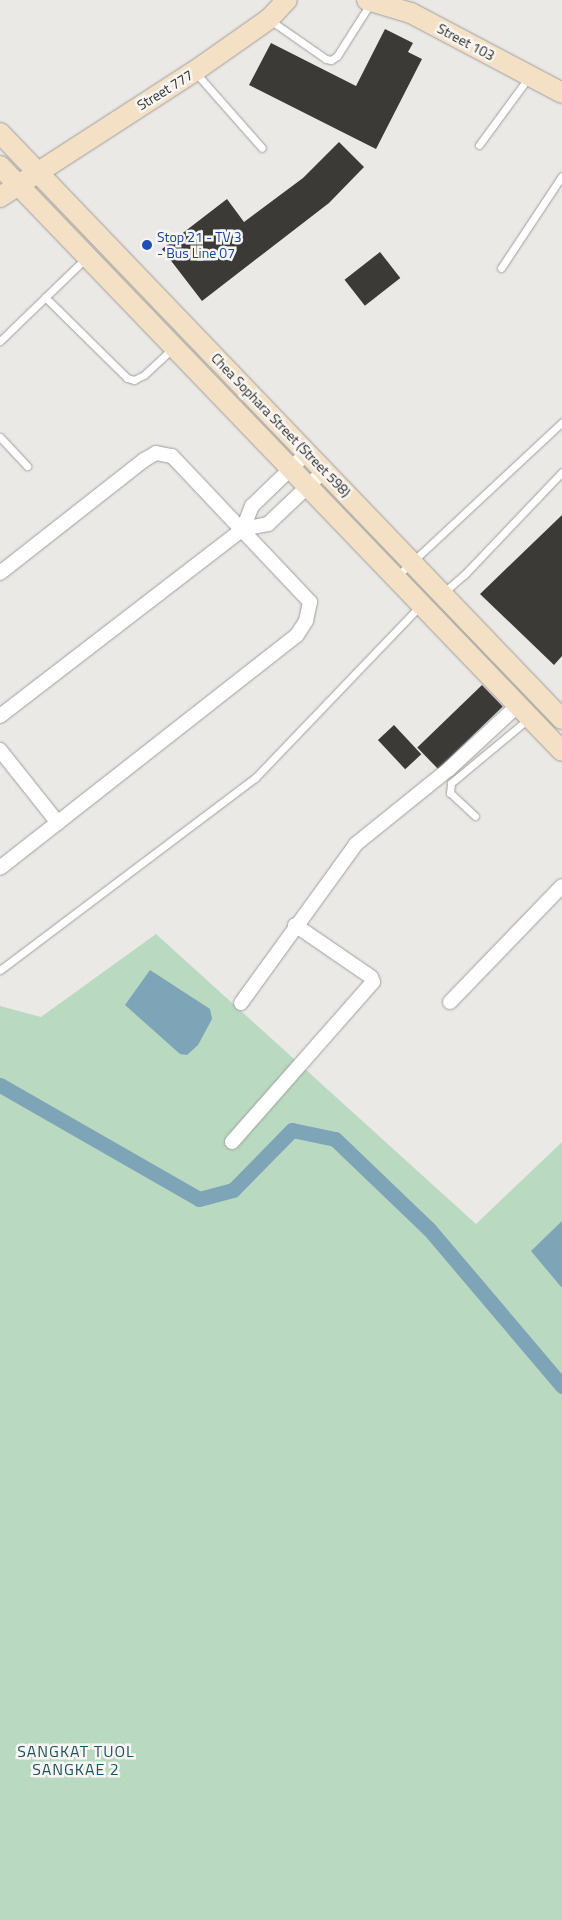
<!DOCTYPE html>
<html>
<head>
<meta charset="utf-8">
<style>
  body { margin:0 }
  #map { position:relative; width:562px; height:1920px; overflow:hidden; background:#ebe9e6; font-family:"Titillium Web",sans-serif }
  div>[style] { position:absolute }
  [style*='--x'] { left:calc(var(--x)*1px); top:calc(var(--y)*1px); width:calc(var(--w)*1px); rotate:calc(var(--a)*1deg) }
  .green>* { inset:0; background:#b9d9c0 }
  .water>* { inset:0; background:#7da4b7 }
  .canal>* { height:15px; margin:-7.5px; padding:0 7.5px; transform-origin:7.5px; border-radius:7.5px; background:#7da4b7 }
  .building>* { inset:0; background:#3b3a37; transform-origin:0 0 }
  .roads { filter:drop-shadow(0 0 1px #a09e9b) drop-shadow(0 0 1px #a09e9b) }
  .lane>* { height:7px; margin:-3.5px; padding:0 3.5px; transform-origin:3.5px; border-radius:3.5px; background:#fff }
  .street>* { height:14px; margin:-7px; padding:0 7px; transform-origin:7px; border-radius:7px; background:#fff }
  .secondary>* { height:20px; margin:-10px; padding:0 10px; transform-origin:10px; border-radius:10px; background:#f4e0c4 }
  .dots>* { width:14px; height:14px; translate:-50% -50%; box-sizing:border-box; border:2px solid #f8f6f3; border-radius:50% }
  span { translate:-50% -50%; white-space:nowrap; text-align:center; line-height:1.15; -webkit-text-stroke:5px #f8f6f3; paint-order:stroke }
  .street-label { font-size:14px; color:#2f2f2d }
  .transit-label { font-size:14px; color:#164399 }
  .left { translate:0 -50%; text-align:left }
  .quarter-label { font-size:16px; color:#1e5161; letter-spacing:1px }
</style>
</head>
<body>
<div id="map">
  <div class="green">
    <i style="clip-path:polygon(156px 934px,476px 1224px,562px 1142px,562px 1920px,0 1920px,0 1006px,41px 1017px)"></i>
  </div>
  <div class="water">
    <i style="clip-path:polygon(150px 970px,210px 1009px,212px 1019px,198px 1045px,187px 1055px,180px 1054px,125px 1005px)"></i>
    <i style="clip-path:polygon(562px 1221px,562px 1288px,531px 1251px)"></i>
  </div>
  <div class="canal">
    <i style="--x:0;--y:1085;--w:229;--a:29.8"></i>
    <i style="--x:199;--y:1199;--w:35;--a:-15"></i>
    <i style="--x:233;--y:1190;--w:84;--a:-45.5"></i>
    <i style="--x:292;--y:1130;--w:44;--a:11.8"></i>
    <i style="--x:335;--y:1139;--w:130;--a:43.8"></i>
    <i style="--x:429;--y:1229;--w:206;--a:49.7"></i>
  </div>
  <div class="building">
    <i style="clip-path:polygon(385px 29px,413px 43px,408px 52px,422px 59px,376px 149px,249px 85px,271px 43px,356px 86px)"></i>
    <i style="clip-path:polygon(339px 142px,364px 167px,329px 203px,202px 301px,162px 249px,227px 199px,244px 222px,303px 178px)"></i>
    <i style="left:380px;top:252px;width:33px;height:45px;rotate:52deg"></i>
    <i style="clip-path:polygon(562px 515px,562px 656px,554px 665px,480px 594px)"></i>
    <i style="left:482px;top:685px;width:30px;height:90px;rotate:46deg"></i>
    <i style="left:394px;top:725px;width:40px;height:22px;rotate:47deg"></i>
  </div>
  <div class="roads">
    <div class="lane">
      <i style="--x:270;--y:20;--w:68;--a:34.9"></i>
      <i style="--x:326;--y:59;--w:5;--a:11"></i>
      <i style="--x:331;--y:60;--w:7;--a:-34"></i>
      <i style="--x:337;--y:56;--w:62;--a:-57.6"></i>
      <i style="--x:195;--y:72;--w:101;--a:48.6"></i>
      <i style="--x:479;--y:145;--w:84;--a:-53.7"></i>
      <i style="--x:501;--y:268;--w:110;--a:-56.5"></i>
      <i style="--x:45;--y:297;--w:115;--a:44.6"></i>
      <i style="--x:127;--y:378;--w:7;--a:16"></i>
      <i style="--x:134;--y:380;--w:11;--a:-27"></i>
      <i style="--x:144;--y:375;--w:38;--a:-43"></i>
      <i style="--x:0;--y:341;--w:120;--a:-44"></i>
      <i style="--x:0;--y:437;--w:40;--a:47"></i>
      <i style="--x:396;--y:577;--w:227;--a:-43"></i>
      <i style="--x:443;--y:593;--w:28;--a:-41"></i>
      <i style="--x:464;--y:575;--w:142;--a:-46.4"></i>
      <i style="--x:475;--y:816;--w:34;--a:-137"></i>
      <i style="--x:450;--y:793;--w:10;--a:-84"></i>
      <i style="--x:451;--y:783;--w:100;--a:-39.7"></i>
      <i style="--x:0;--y:970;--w:319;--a:-37"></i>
      <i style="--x:255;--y:778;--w:238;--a:-46.2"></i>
    </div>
    <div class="street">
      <i style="--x:243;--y:529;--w:25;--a:-69"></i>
      <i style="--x:252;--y:506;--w:78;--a:-44"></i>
      <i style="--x:0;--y:573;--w:183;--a:-38.1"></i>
      <i style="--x:144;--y:460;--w:14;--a:-30"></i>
      <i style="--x:156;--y:453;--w:16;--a:11"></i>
      <i style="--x:172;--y:456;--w:201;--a:46.6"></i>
      <i style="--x:310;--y:602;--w:19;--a:102"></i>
      <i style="--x:306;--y:621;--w:17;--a:123"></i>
      <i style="--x:297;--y:635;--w:377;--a:141.9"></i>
      <i style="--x:0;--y:716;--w:307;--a:-37.6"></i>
      <i style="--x:243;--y:529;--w:25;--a:-11"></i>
      <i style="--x:268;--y:524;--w:79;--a:-43.5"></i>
      <i style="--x:0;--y:750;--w:93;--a:51.5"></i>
      <i style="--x:450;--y:1002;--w:161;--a:-46"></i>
      <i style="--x:241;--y:1003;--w:196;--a:-54.1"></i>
      <i style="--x:356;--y:844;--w:119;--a:-38.9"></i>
      <i style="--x:449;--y:769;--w:94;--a:-42.8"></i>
      <i style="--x:232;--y:1142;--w:213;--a:-48.6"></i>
      <i style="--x:373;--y:982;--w:5;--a:-112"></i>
      <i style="--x:371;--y:977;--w:92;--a:-145.6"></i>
    </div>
    <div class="secondary">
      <i style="--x:367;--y:0;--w:46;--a:16.5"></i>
      <i style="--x:411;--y:13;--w:171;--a:27.9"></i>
      <i style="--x:0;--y:133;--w:812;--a:46.2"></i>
      <i style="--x:0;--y:166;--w:811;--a:46.15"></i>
      <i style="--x:0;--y:197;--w:232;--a:-32.9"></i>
      <i style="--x:195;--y:71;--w:90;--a:-35.1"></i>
      <i style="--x:269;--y:19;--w:26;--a:-47"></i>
    </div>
  </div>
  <div class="dots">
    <i style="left:147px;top:245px;background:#1a4fb4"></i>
  </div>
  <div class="street-label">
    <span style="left:466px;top:42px;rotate:28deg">Street 103</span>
    <span style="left:165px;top:90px;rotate:-32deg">Street 777</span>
    <span style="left:281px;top:425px;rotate:46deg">Chea Sophara Street (Street 598)</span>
  </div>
  <div class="transit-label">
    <span class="left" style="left:157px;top:245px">Stop 21 - TV 3<br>- Bus Line 07</span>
  </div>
  <div class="quarter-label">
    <span style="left:76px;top:1760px">SANGKAT TUOL<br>SANGKAE 2</span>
  </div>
</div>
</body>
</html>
